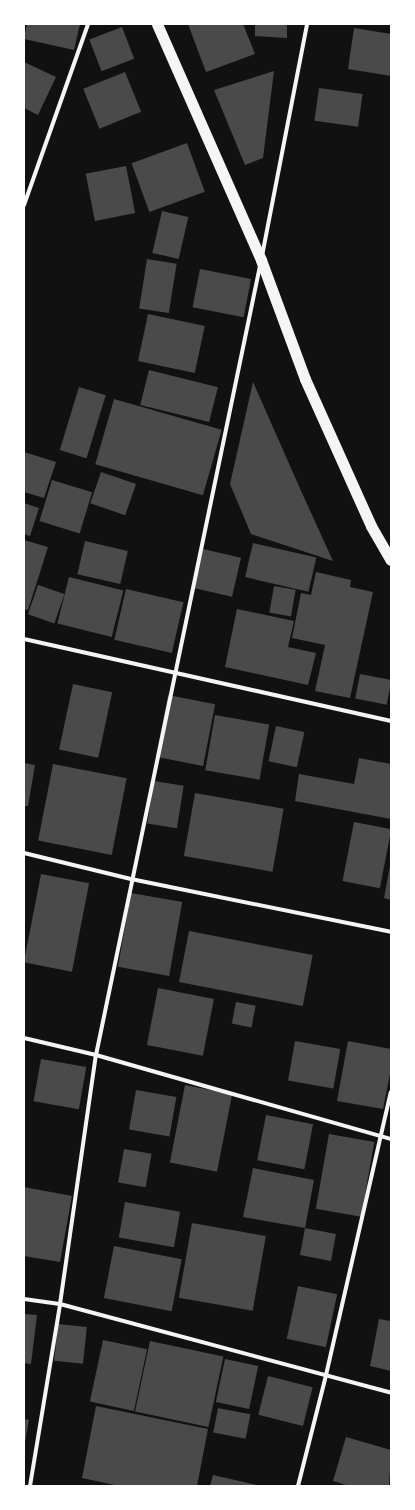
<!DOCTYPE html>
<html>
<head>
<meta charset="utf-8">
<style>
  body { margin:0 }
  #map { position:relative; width:415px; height:1510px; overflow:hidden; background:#111; font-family:"Open Sans",sans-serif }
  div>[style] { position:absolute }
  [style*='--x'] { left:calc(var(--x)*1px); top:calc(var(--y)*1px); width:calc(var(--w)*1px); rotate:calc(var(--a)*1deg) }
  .building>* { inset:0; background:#4a4a4a; transform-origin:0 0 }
  .minor>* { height:4px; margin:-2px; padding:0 2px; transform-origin:2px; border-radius:2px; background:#f5f5f5 }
  .trunk>* { height:11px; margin:-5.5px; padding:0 5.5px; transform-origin:5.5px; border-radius:5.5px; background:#f5f5f5 }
  span { translate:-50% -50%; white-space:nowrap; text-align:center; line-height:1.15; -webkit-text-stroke:4px #fff; paint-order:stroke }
  .frame { position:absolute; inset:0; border:25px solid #fff; pointer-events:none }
</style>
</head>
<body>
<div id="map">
  <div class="building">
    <i style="clip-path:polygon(27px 24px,80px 24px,74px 50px,24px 39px)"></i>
    <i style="clip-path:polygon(188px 24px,243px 24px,255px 54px,206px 72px)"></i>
    <i style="clip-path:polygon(255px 24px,287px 24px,287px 38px,255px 36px)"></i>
    <i style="left:122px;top:27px;width:34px;height:35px;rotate:69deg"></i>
    <i style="clip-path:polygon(354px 28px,391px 34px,391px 76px,348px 69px)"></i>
    <i style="clip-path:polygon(24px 62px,56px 77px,38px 115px,24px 108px)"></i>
    <i style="clip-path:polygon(274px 71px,263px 158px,245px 165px,214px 90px)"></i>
    <i style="left:125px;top:72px;width:43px;height:45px;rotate:68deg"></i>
    <i style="left:319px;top:88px;width:44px;height:33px;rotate:8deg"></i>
    <i style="left:187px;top:143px;width:52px;height:59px;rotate:70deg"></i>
    <i style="left:126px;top:166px;width:48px;height:41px;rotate:79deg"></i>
    <i style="left:162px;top:211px;width:27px;height:43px;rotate:13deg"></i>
    <i style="left:147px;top:259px;width:30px;height:50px;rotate:9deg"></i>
    <i style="left:200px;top:269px;width:52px;height:39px;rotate:11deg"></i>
    <i style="left:148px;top:314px;width:58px;height:48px;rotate:12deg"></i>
    <i style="left:149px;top:370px;width:71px;height:36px;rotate:14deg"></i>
    <i style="clip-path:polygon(253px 382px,302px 493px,333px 561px,251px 534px,230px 484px)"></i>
    <i style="left:79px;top:387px;width:28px;height:66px;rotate:17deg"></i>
    <i style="left:114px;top:399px;width:112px;height:68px;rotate:16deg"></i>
    <i style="clip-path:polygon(24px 452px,56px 462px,44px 498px,24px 492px)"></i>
    <i style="left:101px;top:472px;width:37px;height:33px;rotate:19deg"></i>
    <i style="left:52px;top:480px;width:42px;height:43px;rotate:17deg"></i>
    <i style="clip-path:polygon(24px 503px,39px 508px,30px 536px,24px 534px)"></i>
    <i style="clip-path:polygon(24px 540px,48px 547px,28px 610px,24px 609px)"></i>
    <i style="left:85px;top:541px;width:44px;height:34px;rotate:13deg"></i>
    <i style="left:253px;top:543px;width:65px;height:35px;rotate:13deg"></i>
    <i style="left:203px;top:549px;width:39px;height:40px;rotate:13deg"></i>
    <i style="clip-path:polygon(316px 572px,351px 580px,350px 587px,373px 592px,350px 698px,315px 691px,325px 645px,292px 638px,301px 593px,311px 595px)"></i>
    <i style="left:69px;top:577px;width:56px;height:48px;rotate:14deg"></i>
    <i style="left:38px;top:585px;width:28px;height:31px;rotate:19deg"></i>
    <i style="left:274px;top:586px;width:22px;height:27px;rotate:10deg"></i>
    <i style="left:126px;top:589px;width:59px;height:52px;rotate:13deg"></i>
    <i style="clip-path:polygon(237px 609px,294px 621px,288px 647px,316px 653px,308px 685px,225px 667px)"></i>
    <i style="left:360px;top:674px;width:32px;height:25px;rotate:11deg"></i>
    <i style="left:73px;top:684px;width:40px;height:67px;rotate:12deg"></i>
    <i style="left:168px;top:695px;width:48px;height:63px;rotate:11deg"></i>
    <i style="left:215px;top:715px;width:55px;height:56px;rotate:10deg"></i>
    <i style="left:276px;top:726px;width:29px;height:36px;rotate:12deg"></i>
    <i style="clip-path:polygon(359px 758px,391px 764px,391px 819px,295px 801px,299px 774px,354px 784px)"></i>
    <i style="clip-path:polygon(24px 763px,35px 765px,28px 806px,24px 806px)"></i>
    <i style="left:53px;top:764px;width:75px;height:78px;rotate:11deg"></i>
    <i style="left:154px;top:781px;width:30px;height:43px;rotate:9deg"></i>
    <i style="left:195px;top:793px;width:90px;height:64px;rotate:10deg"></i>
    <i style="left:354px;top:822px;width:38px;height:60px;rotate:11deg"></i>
    <i style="clip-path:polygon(390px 866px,391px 867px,391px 900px,384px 898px)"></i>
    <i style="left:41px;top:874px;width:49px;height:90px;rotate:11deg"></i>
    <i style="left:131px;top:893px;width:52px;height:75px;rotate:10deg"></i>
    <i style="left:189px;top:931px;width:126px;height:52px;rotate:11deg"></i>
    <i style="left:158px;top:988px;width:57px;height:58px;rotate:11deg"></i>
    <i style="left:236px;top:1002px;width:20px;height:22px;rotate:11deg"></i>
    <i style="left:295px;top:1041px;width:46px;height:40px;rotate:10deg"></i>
    <i style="clip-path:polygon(348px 1041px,391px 1049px,391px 1069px,383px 1109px,337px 1101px)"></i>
    <i style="left:41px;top:1059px;width:46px;height:43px;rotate:10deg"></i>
    <i style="left:185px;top:1085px;width:48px;height:79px;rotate:11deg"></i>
    <i style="left:136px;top:1090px;width:41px;height:40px;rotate:10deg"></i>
    <i style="left:266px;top:1115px;width:48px;height:46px;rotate:11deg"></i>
    <i style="left:329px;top:1134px;width:46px;height:76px;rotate:10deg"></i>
    <i style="left:124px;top:1149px;width:28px;height:34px;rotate:10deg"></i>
    <i style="clip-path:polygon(253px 1168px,314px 1180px,305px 1228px,336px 1234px,331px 1261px,300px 1255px,305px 1228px,243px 1217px)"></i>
    <i style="clip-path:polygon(24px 1187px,72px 1196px,60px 1262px,24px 1256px)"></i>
    <i style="left:125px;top:1202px;width:56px;height:36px;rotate:10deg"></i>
    <i style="left:192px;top:1223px;width:75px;height:76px;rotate:10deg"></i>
    <i style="left:114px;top:1246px;width:69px;height:53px;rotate:11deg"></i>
    <i style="left:298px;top:1286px;width:40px;height:54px;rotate:12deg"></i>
    <i style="clip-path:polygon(24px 1314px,37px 1315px,31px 1364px,24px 1363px)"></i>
    <i style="clip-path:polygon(379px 1319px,391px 1321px,391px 1371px,370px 1366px)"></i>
    <i style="left:58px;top:1324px;width:29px;height:37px;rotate:6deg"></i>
    <i style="left:103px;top:1340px;width:45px;height:63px;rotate:12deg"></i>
    <i style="left:150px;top:1341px;width:75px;height:72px;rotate:12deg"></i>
    <i style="left:225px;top:1359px;width:34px;height:44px;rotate:12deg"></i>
    <i style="left:268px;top:1376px;width:46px;height:40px;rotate:14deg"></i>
    <i style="clip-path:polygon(96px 1406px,208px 1429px,197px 1486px,119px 1486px,82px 1478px)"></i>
    <i style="left:218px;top:1408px;width:33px;height:25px;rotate:11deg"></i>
    <i style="clip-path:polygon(24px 1419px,29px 1420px,25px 1442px,24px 1442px)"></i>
    <i style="clip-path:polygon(346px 1437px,391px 1450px,389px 1486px,349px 1486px,333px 1481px)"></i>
    <i style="clip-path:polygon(213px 1475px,257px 1485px,256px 1486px,210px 1486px)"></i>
  </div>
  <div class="minor">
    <i style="--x:24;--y:205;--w:192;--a:-70.5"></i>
    <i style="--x:262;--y:256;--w:236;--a:-79"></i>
    <i style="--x:24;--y:639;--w:376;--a:12.6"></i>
    <i style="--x:24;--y:853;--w:110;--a:13.7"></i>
    <i style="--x:131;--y:879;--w:265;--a:11.5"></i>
    <i style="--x:24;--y:1038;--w:74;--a:13.3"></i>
    <i style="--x:96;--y:1055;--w:307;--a:15.9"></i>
    <i style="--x:24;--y:1299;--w:36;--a:8"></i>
    <i style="--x:60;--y:1304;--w:343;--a:15"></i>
    <i style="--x:30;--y:1486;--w:184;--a:-80.6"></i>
    <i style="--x:60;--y:1304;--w:252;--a:-81.8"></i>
    <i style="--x:96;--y:1055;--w:806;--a:-78.26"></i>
    <i style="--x:298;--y:1486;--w:114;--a:-75.8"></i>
    <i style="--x:326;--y:1375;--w:290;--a:-77.1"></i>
  </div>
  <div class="trunk">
    <i style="--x:157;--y:24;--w:258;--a:66.2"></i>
    <i style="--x:261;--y:260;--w:127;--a:69.7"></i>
    <i style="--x:305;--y:379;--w:161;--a:65.8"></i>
    <i style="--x:371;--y:526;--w:39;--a:60"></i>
  </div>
  <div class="frame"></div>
</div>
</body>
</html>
